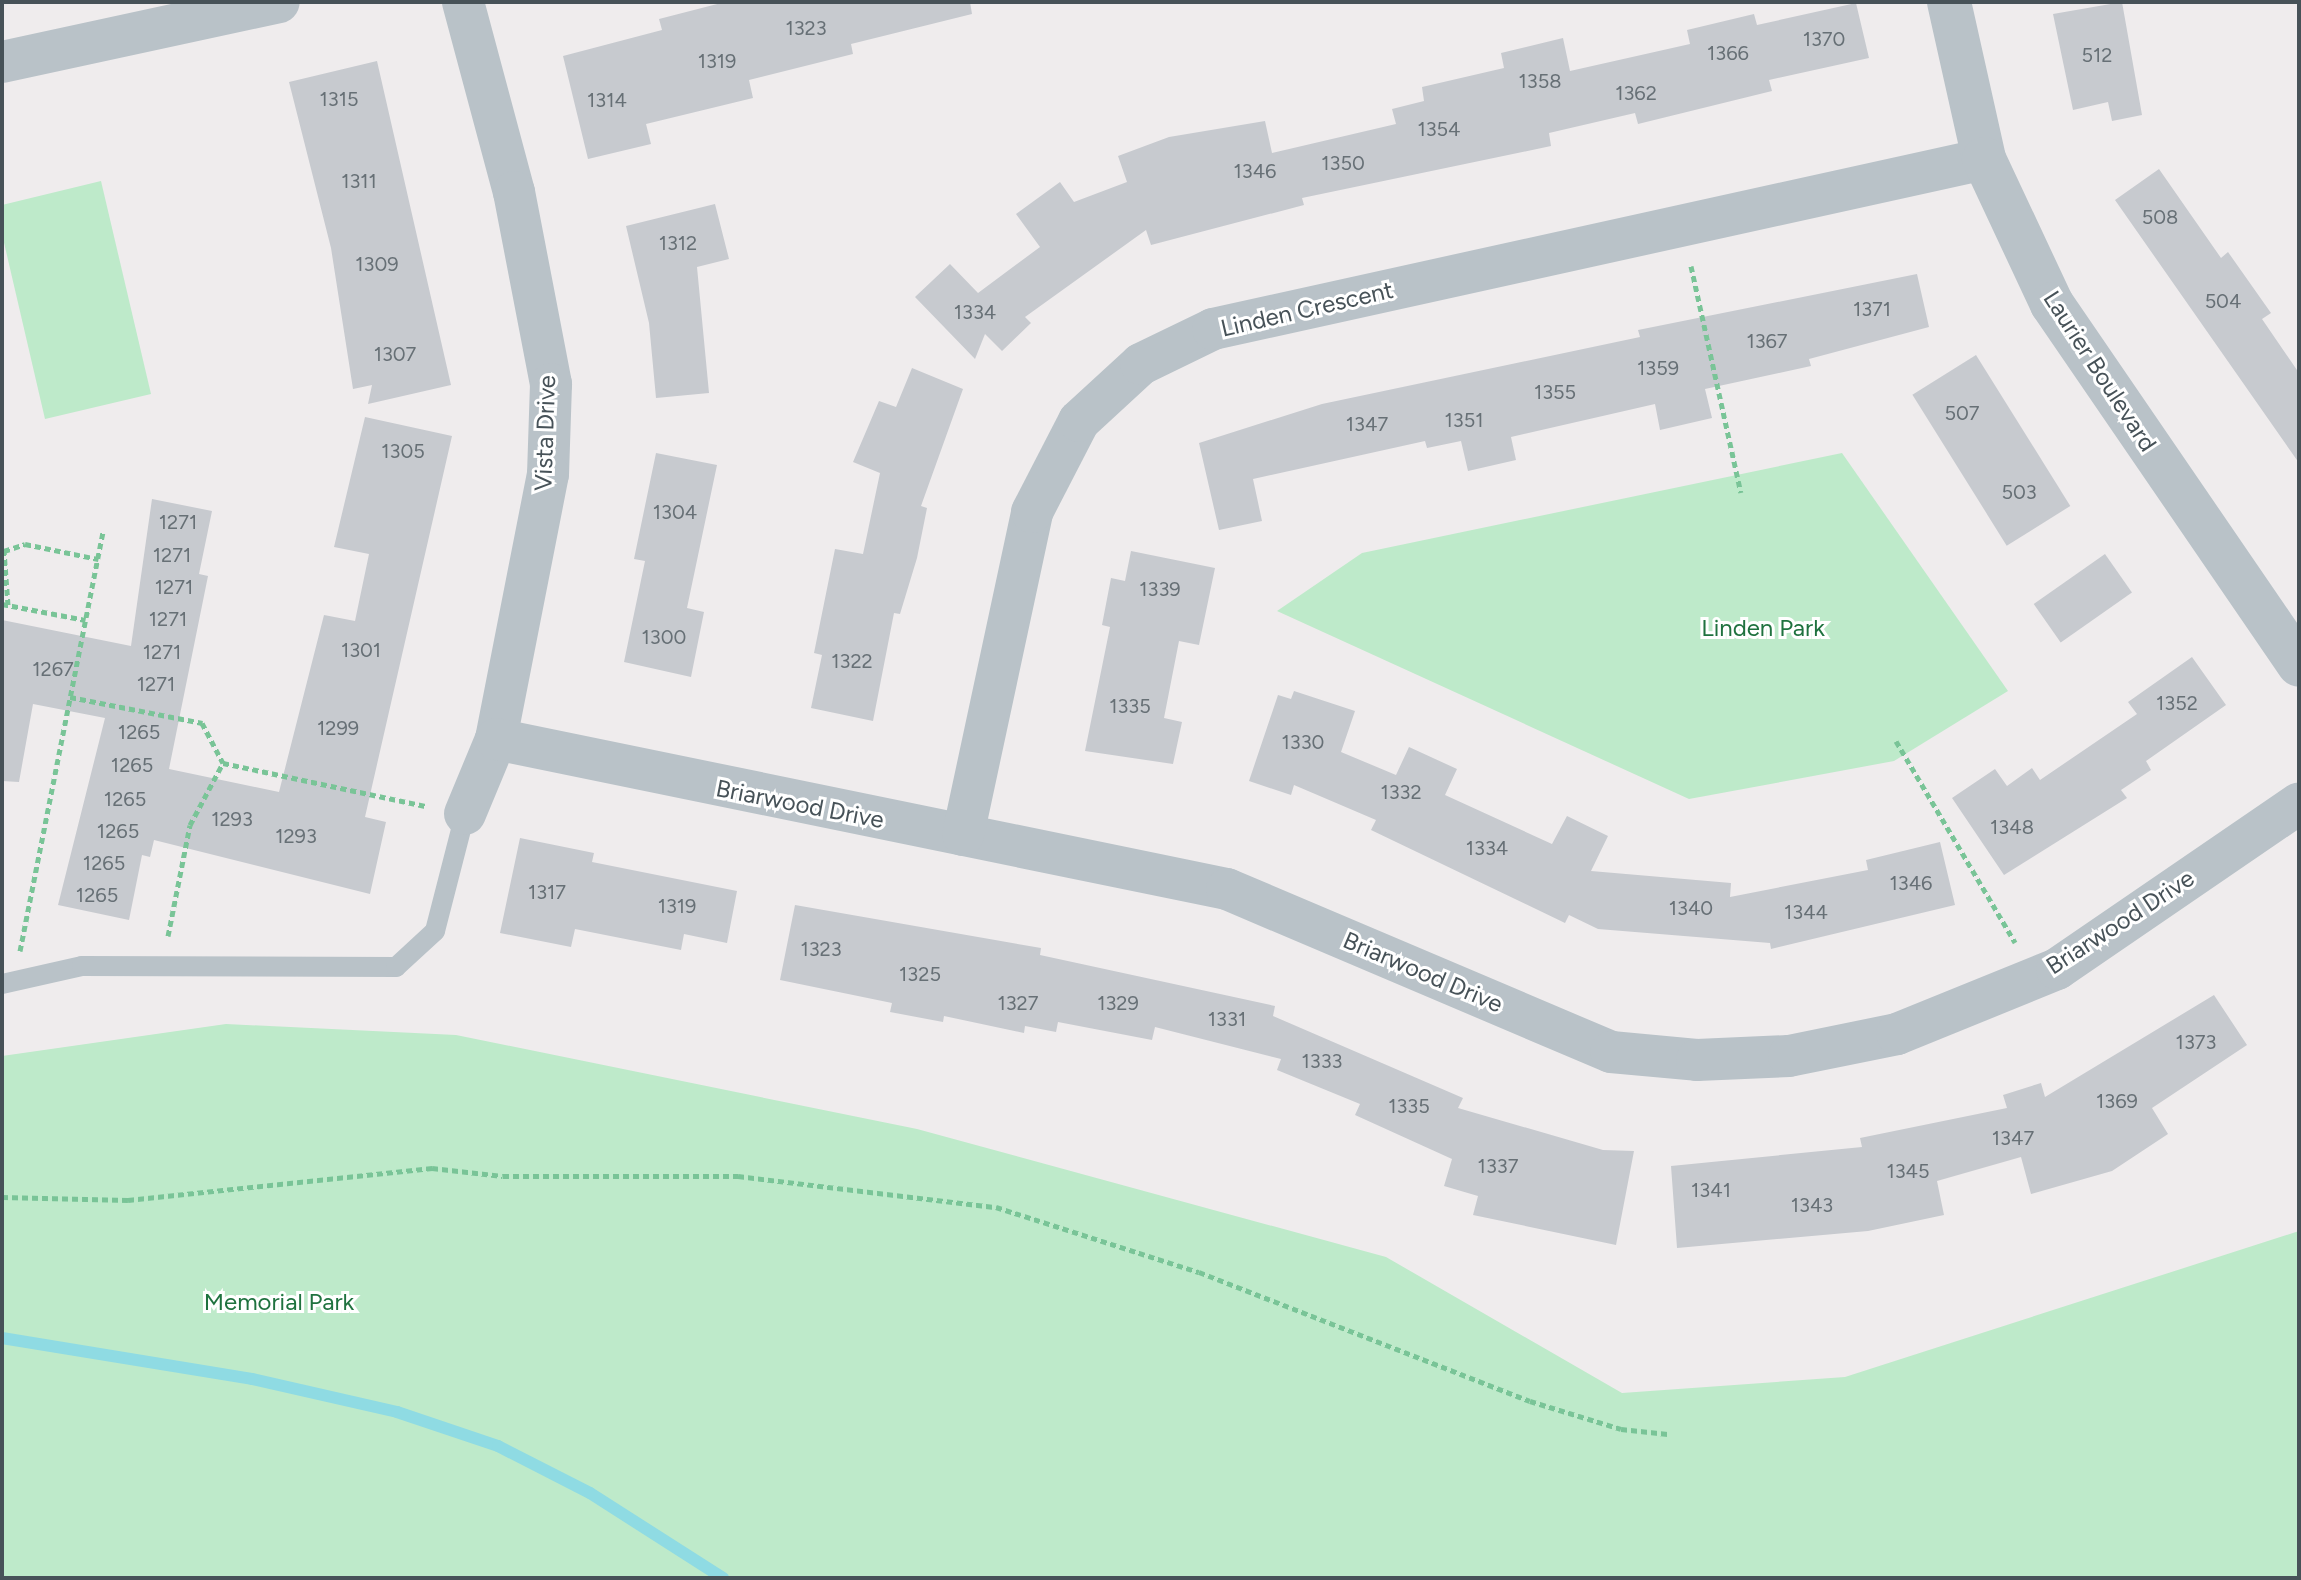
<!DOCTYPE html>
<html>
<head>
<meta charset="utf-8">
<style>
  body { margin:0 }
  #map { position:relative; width:2301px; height:1580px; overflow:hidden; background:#efeced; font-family:Figtree,sans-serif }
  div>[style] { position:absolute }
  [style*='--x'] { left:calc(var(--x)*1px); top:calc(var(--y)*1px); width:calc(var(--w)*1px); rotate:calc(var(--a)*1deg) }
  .green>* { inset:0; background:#beeaca }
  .stream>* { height:12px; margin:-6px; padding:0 6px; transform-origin:6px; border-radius:6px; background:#8fdbe3 }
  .building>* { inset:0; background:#c7cacf; transform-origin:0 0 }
  .path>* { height:5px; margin-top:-2.5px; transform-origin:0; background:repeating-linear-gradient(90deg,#79c497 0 6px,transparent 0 10px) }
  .service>* { height:20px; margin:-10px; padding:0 10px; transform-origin:10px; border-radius:10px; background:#b9c2c8 }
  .minor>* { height:42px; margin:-21px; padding:0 21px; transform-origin:21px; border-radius:21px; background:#b9c2c8 }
  .tertiary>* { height:44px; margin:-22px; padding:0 22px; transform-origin:22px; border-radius:22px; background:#b9c2c8 }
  span { translate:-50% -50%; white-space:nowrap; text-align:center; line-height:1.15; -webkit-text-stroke:6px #fff; paint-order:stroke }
  .number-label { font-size:20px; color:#677076 }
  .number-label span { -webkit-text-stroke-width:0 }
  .street-label { font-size:24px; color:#475258 }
  .park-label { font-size:24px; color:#1f723f }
  .frame { position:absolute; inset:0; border:4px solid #475258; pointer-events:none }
</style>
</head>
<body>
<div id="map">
  <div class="green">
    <i style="clip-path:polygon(101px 181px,151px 394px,45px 419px,2px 234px,2px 205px)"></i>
    <i style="clip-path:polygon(1842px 453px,2008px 691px,1894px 761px,1689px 799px,1277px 611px,1362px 553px)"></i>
    <i style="clip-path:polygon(226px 1024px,456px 1035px,917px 1129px,1386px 1257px,1622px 1393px,1845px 1377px,2299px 1231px,2299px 1578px,2px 1578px,2px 1056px)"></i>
  </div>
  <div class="stream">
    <i style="--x:2;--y:1338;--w:253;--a:9.3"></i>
    <i style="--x:252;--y:1379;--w:149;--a:12.8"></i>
    <i style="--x:397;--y:1412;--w:107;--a:18.6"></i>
    <i style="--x:498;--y:1446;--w:103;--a:27.1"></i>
    <i style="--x:590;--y:1493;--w:158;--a:32.6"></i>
  </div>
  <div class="building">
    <i style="clip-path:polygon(725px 2px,970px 2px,972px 14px,851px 44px,853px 54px,749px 80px,753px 98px,646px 124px,651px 144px,588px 159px,563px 56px,662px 30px,659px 19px)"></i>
    <i style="clip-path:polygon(2122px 2px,2142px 115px,2112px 121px,2108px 102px,2073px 110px,2053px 14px)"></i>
    <i style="clip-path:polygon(1856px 3px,1869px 58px,1769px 80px,1772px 91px,1638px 124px,1635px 113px,1549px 133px,1551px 146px,1302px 198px,1304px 205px,1151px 245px,1146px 230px,1025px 317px,1031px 323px,1002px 351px,985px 334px,975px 359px,915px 297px,950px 264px,978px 293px,1040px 247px,1016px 214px,1060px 182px,1074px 202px,1127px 182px,1118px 156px,1169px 137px,1265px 121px,1272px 153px,1396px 124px,1392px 109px,1424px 101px,1422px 87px,1504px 68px,1501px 53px,1563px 38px,1570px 71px,1690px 44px,1687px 30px,1754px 14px,1757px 25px)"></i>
    <i style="clip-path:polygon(377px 61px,451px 385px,368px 404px,372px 385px,353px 389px,331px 248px,289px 82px)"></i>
    <i style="clip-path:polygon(2159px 169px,2221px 258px,2228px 252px,2271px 313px,2262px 319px,2299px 373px,2299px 463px,2115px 200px)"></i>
    <i style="clip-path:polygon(715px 204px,729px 259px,697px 267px,709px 393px,656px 398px,649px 323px,626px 226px)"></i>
    <i style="clip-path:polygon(1917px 274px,1929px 327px,1809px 359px,1811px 366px,1705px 389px,1712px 418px,1660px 430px,1655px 404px,1511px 437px,1516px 460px,1468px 471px,1461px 441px,1427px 448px,1425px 441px,1253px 479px,1262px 521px,1219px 530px,1199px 443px,1322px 404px,1640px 337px,1638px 330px)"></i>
    <i style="left:1976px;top:355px;width:178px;height:75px;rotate:58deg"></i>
    <i style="clip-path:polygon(912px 368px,963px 389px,921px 506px,927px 508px,917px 558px,900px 614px,894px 613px,873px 721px,811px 708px,822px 655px,814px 653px,835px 549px,863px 554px,880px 473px,853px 462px,879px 401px,896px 407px)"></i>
    <i style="clip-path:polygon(365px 417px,452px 436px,365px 817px,386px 822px,370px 894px,154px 840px,150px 857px,142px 855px,129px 920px,58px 905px,105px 718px,33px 704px,19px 782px,2px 781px,2px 620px,131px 646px,152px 499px,212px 511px,199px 574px,208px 576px,169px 769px,279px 792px,324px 615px,355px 621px,369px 554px,334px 547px)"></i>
    <i style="clip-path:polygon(656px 453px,717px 465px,687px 608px,704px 612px,691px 677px,624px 662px,645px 561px,634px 559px)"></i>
    <i style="clip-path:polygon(1131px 551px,1215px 568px,1199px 645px,1179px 641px,1164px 718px,1182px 722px,1173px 764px,1085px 751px,1110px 627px,1102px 625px,1111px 578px,1125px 581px)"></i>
    <i style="left:2105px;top:554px;width:47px;height:87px;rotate:55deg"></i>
    <i style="clip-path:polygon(2192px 657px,2226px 705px,2146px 761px,2151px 770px,2121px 790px,2127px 798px,2004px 875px,1952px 798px,1995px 769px,2007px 786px,2032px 768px,2040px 780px,2137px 714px,2128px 702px)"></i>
    <i style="clip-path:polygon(1294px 691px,1355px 711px,1341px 752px,1396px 775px,1409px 747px,1457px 769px,1445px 795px,1552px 844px,1567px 816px,1608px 836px,1591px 871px,1731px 883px,1730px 897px,1868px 870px,1866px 860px,1940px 842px,1955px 905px,1771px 949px,1770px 943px,1598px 929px,1569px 915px,1565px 923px,1371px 830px,1376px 820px,1294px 785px,1291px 795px,1249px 781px,1278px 695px,1291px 699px)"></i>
    <i style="clip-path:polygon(520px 838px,594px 853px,592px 862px,737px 891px,727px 943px,684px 934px,681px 950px,575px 929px,571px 947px,500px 933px)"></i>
    <i style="clip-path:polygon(795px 905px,1041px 948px,1040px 955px,1275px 1006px,1273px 1016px,1463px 1098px,1458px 1108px,1603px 1150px,1634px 1151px,1616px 1245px,1473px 1215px,1478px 1196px,1444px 1186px,1452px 1159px,1355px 1115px,1360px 1104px,1277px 1070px,1281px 1059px,1155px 1027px,1152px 1040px,1058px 1022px,1056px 1032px,1025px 1026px,1024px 1033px,944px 1016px,943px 1022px,890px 1012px,892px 1003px,780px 980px)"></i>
    <i style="clip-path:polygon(2214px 995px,2247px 1045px,2152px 1108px,2168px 1134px,2112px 1171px,2031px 1194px,2021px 1157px,1937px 1181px,1944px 1215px,1868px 1231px,1677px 1248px,1671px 1166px,1862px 1147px,1860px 1138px,2007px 1108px,2003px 1095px,2041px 1083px,2045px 1097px)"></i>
  </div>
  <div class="path">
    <i style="--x:1691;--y:266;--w:232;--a:77.6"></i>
    <i style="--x:2;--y:604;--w:85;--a:10.9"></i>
    <i style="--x:8;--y:605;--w:54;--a:-94.2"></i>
    <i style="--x:4;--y:551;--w:22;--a:-18"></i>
    <i style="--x:25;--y:544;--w:75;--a:11.6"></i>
    <i style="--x:70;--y:697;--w:135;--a:11.1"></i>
    <i style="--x:202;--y:723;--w:45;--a:62.3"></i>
    <i style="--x:223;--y:763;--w:208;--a:12"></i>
    <i style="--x:1896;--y:741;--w:234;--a:59.4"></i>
    <i style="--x:168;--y:936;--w:113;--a:-78.8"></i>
    <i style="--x:190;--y:825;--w:70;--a:-62"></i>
    <i style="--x:20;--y:951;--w:427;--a:-78.8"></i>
    <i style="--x:2;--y:1197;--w:126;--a:1.4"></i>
    <i style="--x:128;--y:1200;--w:306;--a:-6"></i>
    <i style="--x:432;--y:1168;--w:71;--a:6.4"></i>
    <i style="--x:503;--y:1176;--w:235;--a:0"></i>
    <i style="--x:738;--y:1176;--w:260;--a:6.9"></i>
    <i style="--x:996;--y:1207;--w:213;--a:17.8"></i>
    <i style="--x:1199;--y:1272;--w:355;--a:21.3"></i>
    <i style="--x:1530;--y:1401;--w:95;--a:17.1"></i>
    <i style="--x:1621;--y:1429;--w:47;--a:6.1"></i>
  </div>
  <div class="service">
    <i style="--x:2;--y:984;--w:82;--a:-12.7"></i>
    <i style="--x:82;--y:966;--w:314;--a:0.2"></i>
    <i style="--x:396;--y:967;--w:53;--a:-42.7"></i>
    <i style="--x:435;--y:931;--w:121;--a:-75.6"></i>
  </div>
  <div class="minor">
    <i style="--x:463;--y:2;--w:197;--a:75"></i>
    <i style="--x:514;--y:192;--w:196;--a:79.1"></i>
    <i style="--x:551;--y:384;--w:90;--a:91.9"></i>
    <i style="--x:548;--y:474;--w:270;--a:101.1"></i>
    <i style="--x:496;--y:739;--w:81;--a:112.5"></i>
    <i style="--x:2;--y:62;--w:283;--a:-12.2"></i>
    <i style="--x:496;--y:739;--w:746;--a:11.6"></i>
    <i style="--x:1227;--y:889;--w:417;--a:23"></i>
    <i style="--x:1611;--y:1052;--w:86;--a:5.3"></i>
    <i style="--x:1697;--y:1060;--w:92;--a:-2.5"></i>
    <i style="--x:1789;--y:1056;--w:110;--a:-11.5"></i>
    <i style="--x:1897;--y:1034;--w:173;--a:-22.1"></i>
    <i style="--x:2057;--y:969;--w:293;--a:-34.4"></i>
    <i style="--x:963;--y:835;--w:330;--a:-77.9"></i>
    <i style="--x:1032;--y:512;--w:102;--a:-62.7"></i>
    <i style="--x:1079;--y:421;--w:84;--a:-42.6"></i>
    <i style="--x:1141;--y:364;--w:80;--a:-25.9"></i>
    <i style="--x:1213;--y:329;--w:790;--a:-12.43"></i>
  </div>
  <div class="tertiary">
    <i style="--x:1949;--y:2;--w:161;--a:77.4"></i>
    <i style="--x:1984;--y:159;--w:160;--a:64.9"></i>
    <i style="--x:2052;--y:304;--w:437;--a:55.6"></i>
  </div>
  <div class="number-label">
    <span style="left:806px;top:28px">1323</span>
    <span style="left:1824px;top:39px">1370</span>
    <span style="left:1728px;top:53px">1366</span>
    <span style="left:2097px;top:55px">512</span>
    <span style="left:717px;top:61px">1319</span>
    <span style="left:1540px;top:81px">1358</span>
    <span style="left:1636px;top:93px">1362</span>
    <span style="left:339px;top:99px">1315</span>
    <span style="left:607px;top:100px">1314</span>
    <span style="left:1439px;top:129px">1354</span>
    <span style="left:1343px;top:163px">1350</span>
    <span style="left:1255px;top:171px">1346</span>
    <span style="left:359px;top:181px">1311</span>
    <span style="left:2160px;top:217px">508</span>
    <span style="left:678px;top:243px">1312</span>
    <span style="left:377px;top:264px">1309</span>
    <span style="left:2223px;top:301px">504</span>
    <span style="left:1872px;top:309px">1371</span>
    <span style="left:975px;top:312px">1334</span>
    <span style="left:1767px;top:341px">1367</span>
    <span style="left:395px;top:354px">1307</span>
    <span style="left:1658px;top:368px">1359</span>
    <span style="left:1555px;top:392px">1355</span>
    <span style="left:1962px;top:413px">507</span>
    <span style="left:1464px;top:420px">1351</span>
    <span style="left:1367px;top:424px">1347</span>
    <span style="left:403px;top:451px">1305</span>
    <span style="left:2019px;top:492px">503</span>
    <span style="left:675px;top:512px">1304</span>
    <span style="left:178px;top:522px">1271</span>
    <span style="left:172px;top:555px">1271</span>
    <span style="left:174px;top:587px">1271</span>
    <span style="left:1160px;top:589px">1339</span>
    <span style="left:168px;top:619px">1271</span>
    <span style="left:664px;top:637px">1300</span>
    <span style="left:361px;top:650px">1301</span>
    <span style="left:162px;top:652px">1271</span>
    <span style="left:852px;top:661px">1322</span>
    <span style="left:53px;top:669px">1267</span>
    <span style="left:156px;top:684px">1271</span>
    <span style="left:2177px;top:703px">1352</span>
    <span style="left:1130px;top:706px">1335</span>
    <span style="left:338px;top:728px">1299</span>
    <span style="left:139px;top:732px">1265</span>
    <span style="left:1303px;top:742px">1330</span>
    <span style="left:132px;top:765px">1265</span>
    <span style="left:1401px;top:792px">1332</span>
    <span style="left:125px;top:799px">1265</span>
    <span style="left:232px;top:819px">1293</span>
    <span style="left:2012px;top:827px">1348</span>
    <span style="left:118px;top:831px">1265</span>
    <span style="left:296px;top:836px">1293</span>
    <span style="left:1487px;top:848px">1334</span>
    <span style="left:104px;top:863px">1265</span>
    <span style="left:1911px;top:883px">1346</span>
    <span style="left:547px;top:892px">1317</span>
    <span style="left:97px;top:895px">1265</span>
    <span style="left:677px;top:906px">1319</span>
    <span style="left:1691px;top:908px">1340</span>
    <span style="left:1806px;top:912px">1344</span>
    <span style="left:821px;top:949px">1323</span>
    <span style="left:920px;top:974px">1325</span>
    <span style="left:1018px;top:1003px">1327</span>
    <span style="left:1118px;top:1003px">1329</span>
    <span style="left:1227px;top:1019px">1331</span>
    <span style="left:2196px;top:1042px">1373</span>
    <span style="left:1322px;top:1061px">1333</span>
    <span style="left:2117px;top:1101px">1369</span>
    <span style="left:1409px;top:1106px">1335</span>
    <span style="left:2013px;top:1138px">1347</span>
    <span style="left:1498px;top:1166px">1337</span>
    <span style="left:1908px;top:1171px">1345</span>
    <span style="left:1711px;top:1190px">1341</span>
    <span style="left:1812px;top:1205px">1343</span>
  </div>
  <div class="street-label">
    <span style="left:1307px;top:309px;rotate:-13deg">Linden Crescent</span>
    <span style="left:2100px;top:371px;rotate:57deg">Laurier Boulevard</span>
    <span style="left:545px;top:433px;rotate:-88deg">Vista Drive</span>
    <span style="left:800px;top:804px;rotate:11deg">Briarwood Drive</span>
    <span style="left:2120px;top:922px;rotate:-33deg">Briarwood Drive</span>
    <span style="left:1423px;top:972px;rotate:23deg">Briarwood Drive</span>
  </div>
  <div class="park-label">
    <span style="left:1763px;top:628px">Linden Park</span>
    <span style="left:279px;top:1302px">Memorial Park</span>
  </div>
  <div class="frame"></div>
</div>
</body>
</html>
